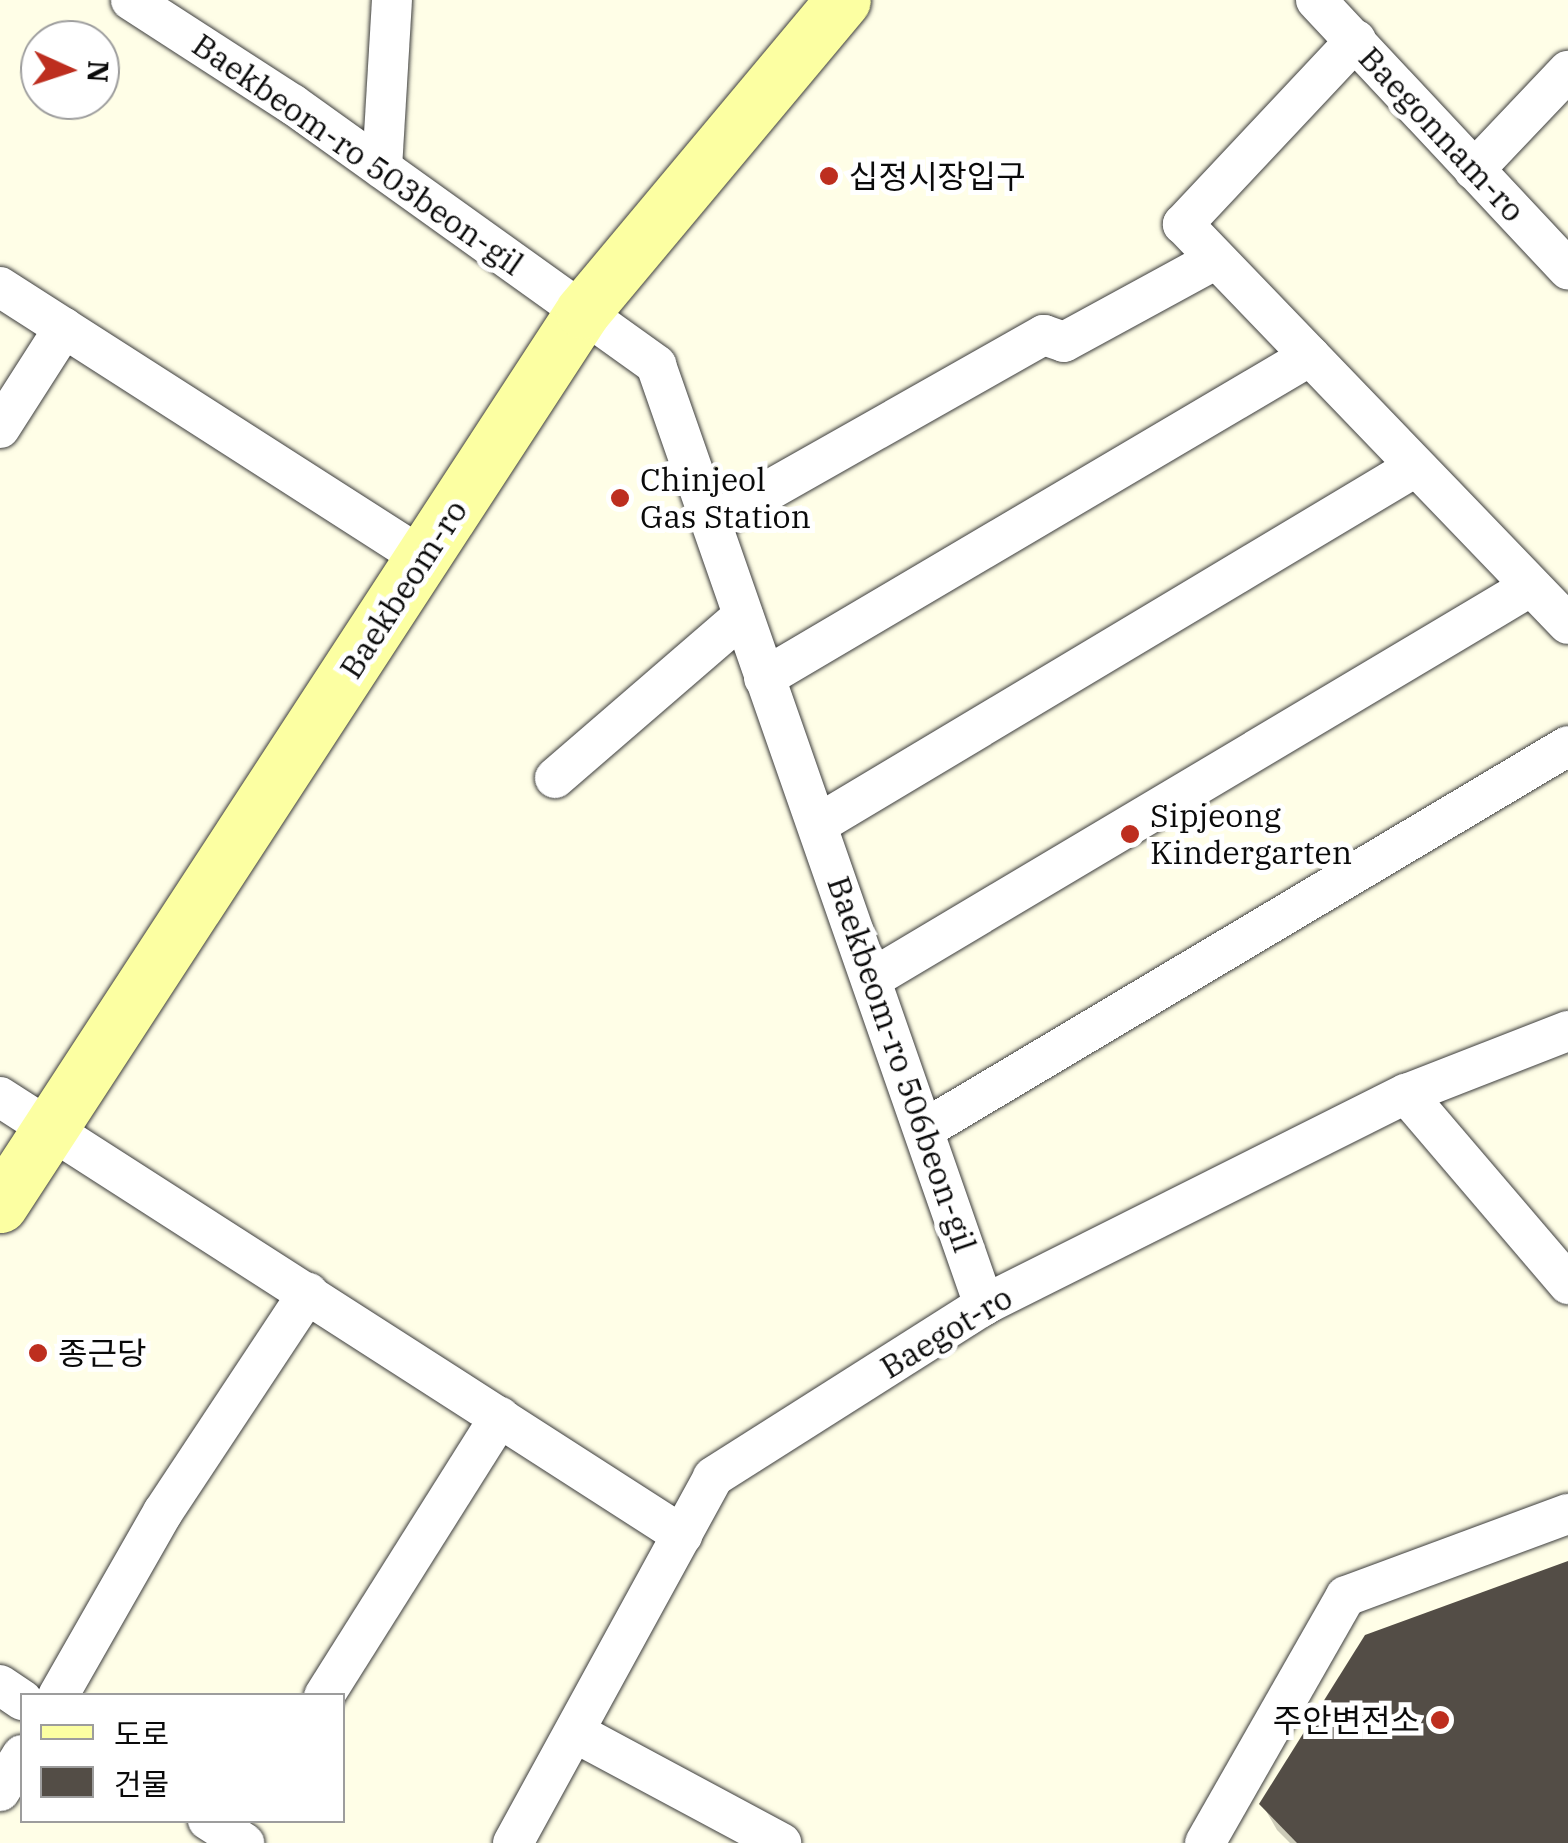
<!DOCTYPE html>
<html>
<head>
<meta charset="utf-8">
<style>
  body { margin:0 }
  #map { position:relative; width:1568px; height:1843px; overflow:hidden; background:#fffee7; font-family:"IBM Plex Serif","Noto Sans KR",serif }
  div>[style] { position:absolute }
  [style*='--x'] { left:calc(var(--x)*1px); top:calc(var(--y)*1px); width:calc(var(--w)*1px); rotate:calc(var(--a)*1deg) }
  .shadow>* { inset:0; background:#0003 }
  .building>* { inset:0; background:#534d46 }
  .roads { filter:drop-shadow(0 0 2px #3d3d3d) drop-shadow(0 0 2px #3d3d3d) }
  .street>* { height:40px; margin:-20px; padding:0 20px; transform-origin:20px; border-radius:20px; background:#fff }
  .secondary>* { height:55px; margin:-27.5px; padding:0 27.5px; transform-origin:27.5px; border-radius:27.5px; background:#fcffa2 }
  .dots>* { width:28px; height:28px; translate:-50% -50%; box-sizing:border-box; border:5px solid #fff; border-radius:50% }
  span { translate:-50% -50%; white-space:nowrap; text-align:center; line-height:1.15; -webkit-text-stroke:10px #fff; paint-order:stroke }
  .street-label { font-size:32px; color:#0a0a0a }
  .poi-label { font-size:32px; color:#0a0a0a }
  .left { translate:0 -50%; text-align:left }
  .right { translate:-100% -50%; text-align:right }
  .legend { position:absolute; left:20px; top:1693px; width:325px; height:130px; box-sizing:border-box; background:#fff; border:2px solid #9d9d9d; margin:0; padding:12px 18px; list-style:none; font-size:30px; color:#0a0a0a }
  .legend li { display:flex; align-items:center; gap:20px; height:50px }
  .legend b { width:50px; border:2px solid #9d9d9d }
  .north { position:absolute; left:20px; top:20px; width:100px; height:100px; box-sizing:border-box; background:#fff; border:2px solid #9d9d9d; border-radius:50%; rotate:93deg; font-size:28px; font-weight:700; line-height:40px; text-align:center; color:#0a0a0a }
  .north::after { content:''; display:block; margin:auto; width:35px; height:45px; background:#bd2e1f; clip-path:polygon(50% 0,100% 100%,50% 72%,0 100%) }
</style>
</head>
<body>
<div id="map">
  <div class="shadow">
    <i style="clip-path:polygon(1568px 1564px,1568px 1843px,1290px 1843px,1277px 1830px,1262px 1804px)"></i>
  </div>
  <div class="building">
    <i style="clip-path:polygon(1568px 1561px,1568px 1843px,1297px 1843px,1259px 1804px,1365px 1635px)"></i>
  </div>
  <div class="roads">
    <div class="street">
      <i style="--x:131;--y:0;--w:192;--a:32.9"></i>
      <i style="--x:292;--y:104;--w:448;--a:35.6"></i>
      <i style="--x:656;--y:365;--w:996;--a:70.76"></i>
      <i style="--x:1316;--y:0;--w:369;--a:46.9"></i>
      <i style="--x:1356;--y:40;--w:253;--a:133.2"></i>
      <i style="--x:1183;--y:224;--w:555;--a:46.09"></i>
      <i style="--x:382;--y:168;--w:168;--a:-86.6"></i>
      <i style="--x:1474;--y:170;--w:137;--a:-46.5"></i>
      <i style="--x:0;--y:287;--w:502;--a:32.65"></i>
      <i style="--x:0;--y:428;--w:119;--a:-57.4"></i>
      <i style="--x:713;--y:522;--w:380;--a:-29.5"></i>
      <i style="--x:1044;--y:335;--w:21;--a:19"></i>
      <i style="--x:1064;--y:342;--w:173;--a:-28.6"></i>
      <i style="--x:764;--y:678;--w:634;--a:-30.53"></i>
      <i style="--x:555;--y:778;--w:248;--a:-40.8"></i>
      <i style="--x:820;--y:823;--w:693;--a:-30.89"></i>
      <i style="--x:873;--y:978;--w:762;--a:-30.77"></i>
      <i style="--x:1406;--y:1094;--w:250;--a:49.5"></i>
      <i style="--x:0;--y:1097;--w:811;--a:32.71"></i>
      <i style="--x:925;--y:1129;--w:748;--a:-30.78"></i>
      <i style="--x:0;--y:1685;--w:27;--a:34"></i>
      <i style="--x:58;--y:1696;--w:212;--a:-60.3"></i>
      <i style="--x:163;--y:1512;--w:263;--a:-56.5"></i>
      <i style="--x:324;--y:1696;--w:330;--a:-57.8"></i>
      <i style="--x:576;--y:1733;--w:233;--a:28.2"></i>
      <i style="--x:0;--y:1791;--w:42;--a:-58.6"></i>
      <i style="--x:208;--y:1820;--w:43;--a:32.6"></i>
      <i style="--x:513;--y:1843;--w:417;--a:-61.3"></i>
      <i style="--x:713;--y:1477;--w:321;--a:-32.4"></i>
      <i style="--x:984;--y:1305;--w:472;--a:-26.6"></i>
      <i style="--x:1406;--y:1094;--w:174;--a:-21.3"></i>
      <i style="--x:1205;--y:1843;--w:284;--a:-60.3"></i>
      <i style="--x:1346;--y:1596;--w:237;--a:-20.3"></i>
    </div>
    <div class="secondary">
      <i style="--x:0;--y:1205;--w:1067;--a:-56.89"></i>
      <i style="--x:583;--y:311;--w:405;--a:-50.1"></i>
    </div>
  </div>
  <div class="dots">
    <i style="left:829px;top:176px;background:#bd2e1f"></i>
    <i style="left:620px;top:498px;background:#bd2e1f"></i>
    <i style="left:1130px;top:834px;background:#bd2e1f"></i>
    <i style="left:38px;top:1353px;background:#bd2e1f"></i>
    <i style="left:1440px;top:1720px;background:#bd2e1f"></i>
  </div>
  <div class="street-label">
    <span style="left:1442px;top:134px;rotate:47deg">Baegonnam-ro</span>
    <span style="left:358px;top:154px;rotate:35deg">Baekbeom-ro 503beon-gil</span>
    <span style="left:403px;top:589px;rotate:-57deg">Baekbeom-ro</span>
    <span style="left:902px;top:1064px;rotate:71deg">Baekbeom-ro 506beon-gil</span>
    <span style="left:946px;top:1332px;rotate:-31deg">Baegot-ro</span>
  </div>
  <div class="poi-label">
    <span class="left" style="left:849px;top:176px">십정시장입구</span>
    <span class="left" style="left:640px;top:498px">Chinjeol<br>Gas Station</span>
    <span class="left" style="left:1150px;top:834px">Sipjeong<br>Kindergarten</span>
    <span class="left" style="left:58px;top:1353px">종근당</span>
    <span class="right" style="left:1420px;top:1720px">주안변전소</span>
  </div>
  <ul class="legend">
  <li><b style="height:12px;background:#fcffa2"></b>도로</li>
  <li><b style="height:28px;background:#534d46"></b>건물</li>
  </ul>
  <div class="north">N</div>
</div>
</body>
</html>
